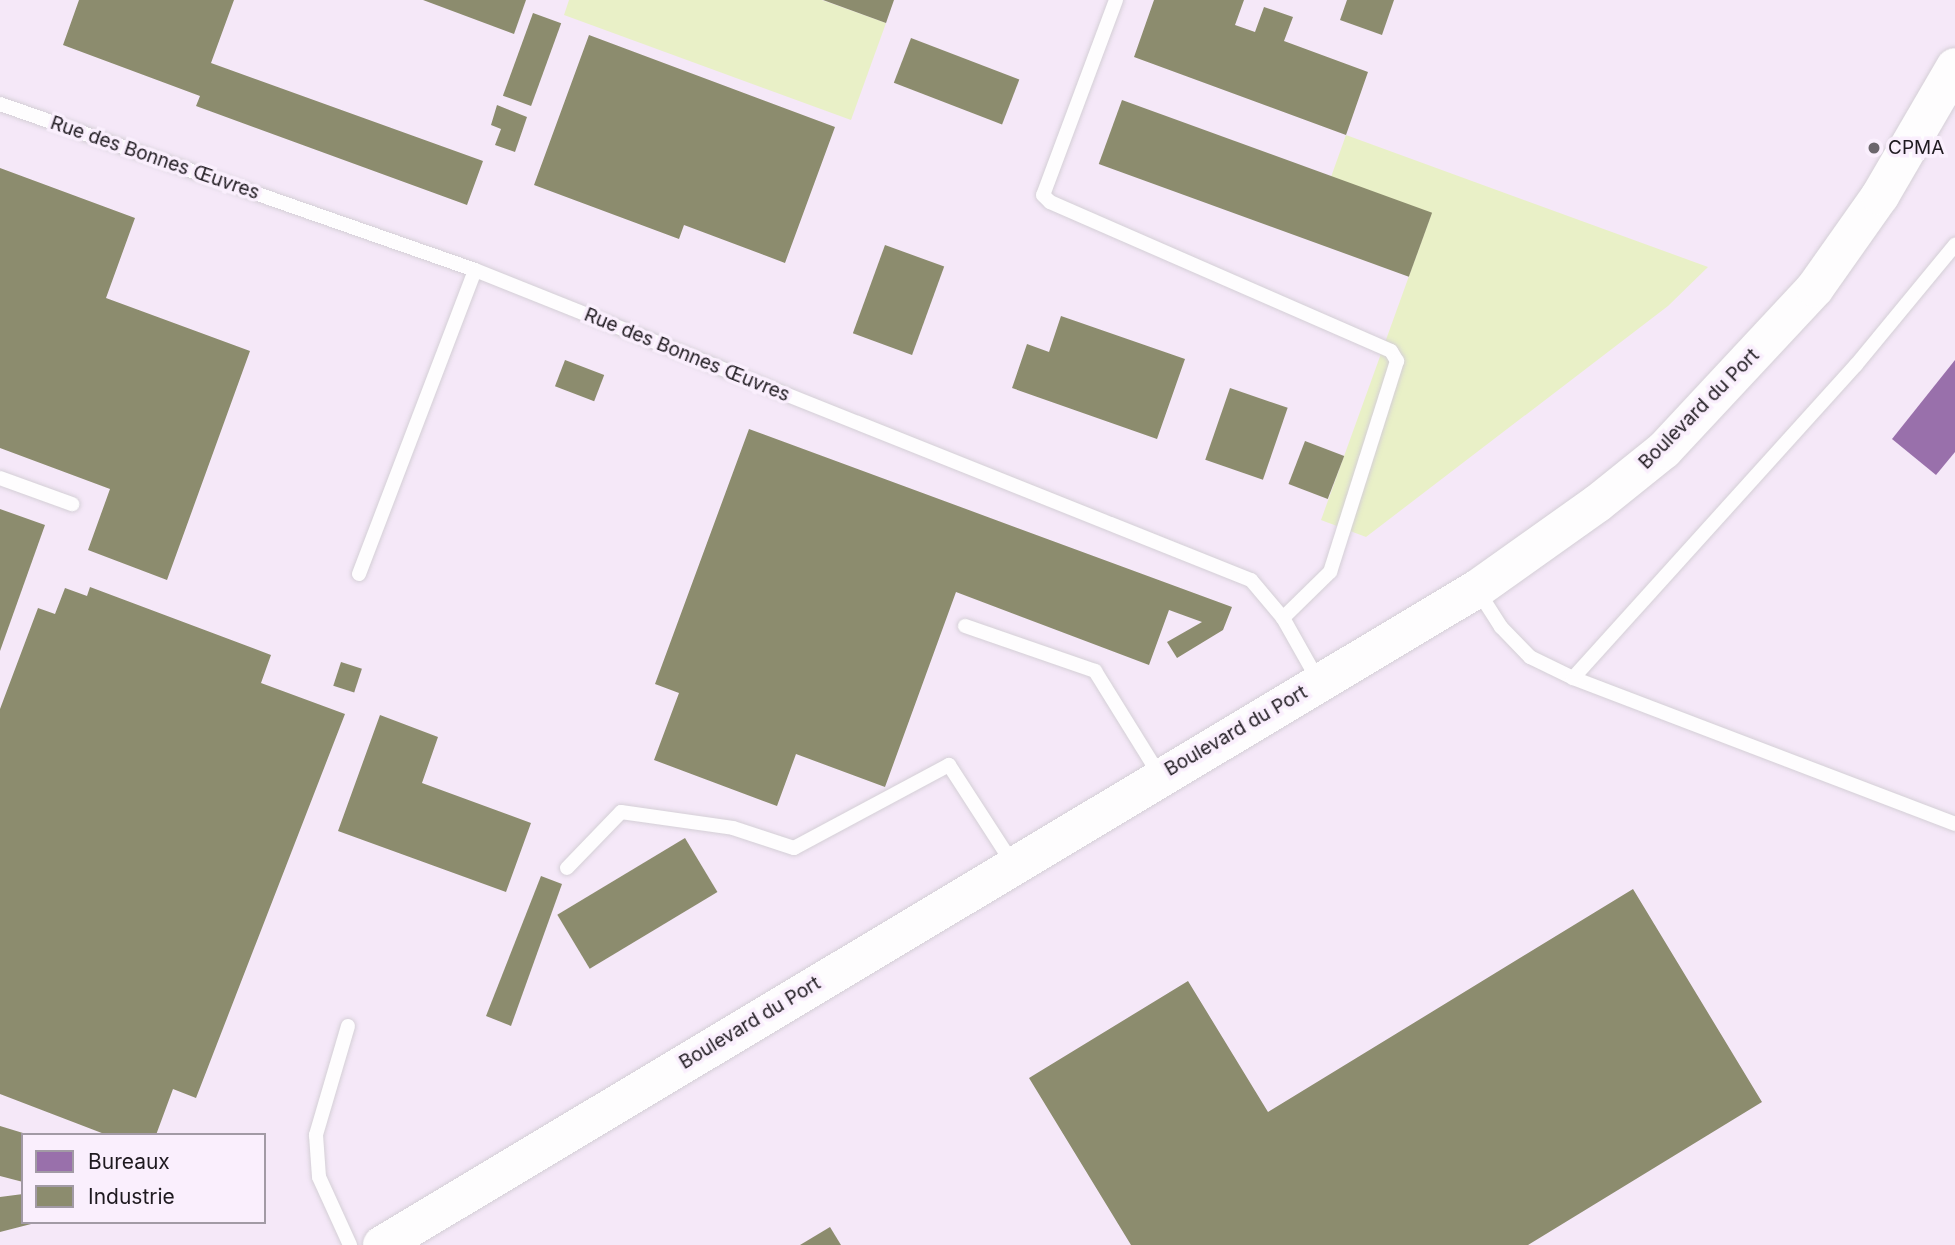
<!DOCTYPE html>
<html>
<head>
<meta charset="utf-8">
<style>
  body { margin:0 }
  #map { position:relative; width:1955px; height:1245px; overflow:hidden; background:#f8f2fa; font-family:Inter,sans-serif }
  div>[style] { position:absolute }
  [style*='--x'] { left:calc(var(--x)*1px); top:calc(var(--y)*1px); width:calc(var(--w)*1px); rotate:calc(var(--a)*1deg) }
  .built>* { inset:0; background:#f5e8f8 }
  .green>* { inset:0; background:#e9f0c7 }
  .offices>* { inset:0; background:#9970ab }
  .industry>* { inset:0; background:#8c8c6e; transform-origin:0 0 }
  .roads { filter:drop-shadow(0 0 2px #d4cfd6) drop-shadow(0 0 2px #d4cfd6) }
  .service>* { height:14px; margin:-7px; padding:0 7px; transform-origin:7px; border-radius:7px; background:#fefdfe }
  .secondary>* { height:38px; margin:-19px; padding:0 19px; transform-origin:19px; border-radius:19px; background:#fefdfe }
  .dots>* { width:19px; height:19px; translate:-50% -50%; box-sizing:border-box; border:4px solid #faeffd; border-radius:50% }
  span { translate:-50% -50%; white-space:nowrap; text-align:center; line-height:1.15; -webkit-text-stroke:7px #faeffd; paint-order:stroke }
  .poi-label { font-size:19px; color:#1f1a20 }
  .left { translate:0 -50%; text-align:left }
  .street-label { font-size:19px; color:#1f1a20 }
  .legend { position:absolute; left:21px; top:1133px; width:245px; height:91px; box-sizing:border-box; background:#faeffd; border:2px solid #a29aa5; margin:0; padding:9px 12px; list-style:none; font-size:21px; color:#1f1a20 }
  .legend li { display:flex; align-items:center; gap:14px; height:35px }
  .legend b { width:35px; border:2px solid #a29aa5 }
</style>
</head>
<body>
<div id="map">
  <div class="built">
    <i style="clip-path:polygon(evenodd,0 0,1955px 0,1955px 1245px,0 1245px,0 0,23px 1135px,264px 1135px,264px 1222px,23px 1222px,23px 1135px)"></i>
  </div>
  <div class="green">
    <i style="clip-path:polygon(569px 0,822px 0,886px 23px,851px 120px,564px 15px)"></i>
    <i style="clip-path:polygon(1346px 135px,1708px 267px,1668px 306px,1366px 537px,1321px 520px,1431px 215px,1331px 177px)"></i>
  </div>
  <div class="offices">
    <i style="clip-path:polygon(1955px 360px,1955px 452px,1936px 475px,1892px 439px)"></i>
  </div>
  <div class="industry">
    <i style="clip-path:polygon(79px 0,234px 0,211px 63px,483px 161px,467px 205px,196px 106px,200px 96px,63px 45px)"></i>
    <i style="clip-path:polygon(423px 0,526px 0,514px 34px)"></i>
    <i style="clip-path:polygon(823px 0,894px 0,886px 23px)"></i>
    <i style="clip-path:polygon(1154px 0,1244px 0,1235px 25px,1255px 32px,1264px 7px,1293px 17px,1284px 41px,1368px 72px,1346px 135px,1134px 57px)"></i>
    <i style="clip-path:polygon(1347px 0,1394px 0,1382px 35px,1340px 20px)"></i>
    <i style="left:533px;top:13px;width:30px;height:88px;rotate:20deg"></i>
    <i style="clip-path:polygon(589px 35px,835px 127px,785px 263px,684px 225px,679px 239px,534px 185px)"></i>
    <i style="left:911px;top:38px;width:116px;height:48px;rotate:21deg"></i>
    <i style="left:1122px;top:100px;width:330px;height:68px;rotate:20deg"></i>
    <i style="clip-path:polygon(497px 105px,527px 117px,515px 152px,495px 145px,501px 129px,491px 125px)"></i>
    <i style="clip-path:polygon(0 168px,135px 218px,106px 298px,250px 351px,167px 580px,88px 550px,110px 489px,0 448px)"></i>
    <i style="left:885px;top:245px;width:63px;height:94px;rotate:20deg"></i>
    <i style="clip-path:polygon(1061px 316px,1185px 359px,1157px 439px,1012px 388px,1027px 344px,1049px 352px)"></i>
    <i style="left:565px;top:360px;width:42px;height:28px;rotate:21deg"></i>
    <i style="left:1230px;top:388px;width:61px;height:76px;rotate:19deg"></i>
    <i style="clip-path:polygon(749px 429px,1232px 607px,1223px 630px,1177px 658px,1167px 642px,1202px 622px,1169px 610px,1149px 665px,956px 592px,885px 787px,796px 754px,777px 806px,654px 760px,679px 693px,655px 684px)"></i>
    <i style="left:1305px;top:441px;width:42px;height:46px;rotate:21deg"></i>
    <i style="clip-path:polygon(0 509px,45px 525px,0 651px)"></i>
    <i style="clip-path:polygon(90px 587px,271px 655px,261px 683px,345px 714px,196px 1098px,173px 1089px,156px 1135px,107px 1135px,0 1094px,0 709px,38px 608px,55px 614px,65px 588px,87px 596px)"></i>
    <i style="left:341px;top:662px;width:22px;height:25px;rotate:18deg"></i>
    <i style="clip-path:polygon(380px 715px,438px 737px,422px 783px,531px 823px,506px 892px,338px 831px)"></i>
    <i style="left:685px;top:838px;width:63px;height:149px;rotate:59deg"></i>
    <i style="clip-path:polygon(541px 876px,562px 884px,511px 1026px,486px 1016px)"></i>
    <i style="clip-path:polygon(1633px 889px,1762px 1102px,1528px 1245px,1131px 1245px,1029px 1078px,1188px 981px,1268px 1112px)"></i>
    <i style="clip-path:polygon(0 1126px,23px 1133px,23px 1182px,0 1176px)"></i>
    <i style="clip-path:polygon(23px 1194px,23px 1222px,35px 1223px,0 1232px,0 1197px)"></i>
    <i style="clip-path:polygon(830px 1227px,841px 1245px,800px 1245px)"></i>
  </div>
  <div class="roads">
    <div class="service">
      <i style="--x:1116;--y:0;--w:208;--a:110.5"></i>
      <i style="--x:1043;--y:195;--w:10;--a:45"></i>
      <i style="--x:1050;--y:202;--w:372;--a:23.6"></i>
      <i style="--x:1391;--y:351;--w:12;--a:59"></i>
      <i style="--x:1397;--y:361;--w:221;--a:107.6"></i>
      <i style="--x:1330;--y:572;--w:66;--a:135.6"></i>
      <i style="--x:0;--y:104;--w:503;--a:19.26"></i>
      <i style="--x:475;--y:270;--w:836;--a:21.78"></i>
      <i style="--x:1251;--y:580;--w:50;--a:49.9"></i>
      <i style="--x:1283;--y:618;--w:73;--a:60.6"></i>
      <i style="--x:0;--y:478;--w:77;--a:19.9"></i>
      <i style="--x:359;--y:574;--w:325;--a:-69.1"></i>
      <i style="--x:1478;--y:591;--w:43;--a:57.4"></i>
      <i style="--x:1501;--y:627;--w:42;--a:46"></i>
      <i style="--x:1530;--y:657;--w:48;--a:26"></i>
      <i style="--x:1573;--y:678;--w:409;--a:20.9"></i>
      <i style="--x:965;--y:626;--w:138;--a:19.1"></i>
      <i style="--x:1095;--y:671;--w:123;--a:58.2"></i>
      <i style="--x:1573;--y:678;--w:422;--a:-47.9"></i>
      <i style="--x:1856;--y:365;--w:156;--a:-50.5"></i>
      <i style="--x:567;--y:868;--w:78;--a:-46"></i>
      <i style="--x:621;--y:812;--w:113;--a:8.1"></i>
      <i style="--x:733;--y:828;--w:64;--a:18.2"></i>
      <i style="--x:794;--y:848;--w:176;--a:-28.2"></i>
      <i style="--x:949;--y:765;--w:118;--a:57.1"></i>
      <i style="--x:348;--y:1026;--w:114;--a:106.4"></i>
      <i style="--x:316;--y:1135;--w:42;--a:85.9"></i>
      <i style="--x:319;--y:1177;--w:75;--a:65.5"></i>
    </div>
    <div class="secondary">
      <i style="--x:382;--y:1245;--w:1276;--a:-30.93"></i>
      <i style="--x:1477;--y:589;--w:148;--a:-35.4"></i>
      <i style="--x:1598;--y:503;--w:85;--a:-38.8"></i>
      <i style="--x:1664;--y:450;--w:221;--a:-47"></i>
      <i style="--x:1815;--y:288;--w:113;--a:-54.8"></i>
      <i style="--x:1880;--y:196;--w:149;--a:-59.8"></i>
    </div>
  </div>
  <div class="dots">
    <i style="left:1874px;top:148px;background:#6b666c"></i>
  </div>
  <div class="poi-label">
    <span class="left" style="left:1888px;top:148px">CPMA</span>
  </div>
  <div class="street-label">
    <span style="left:155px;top:158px;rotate:19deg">Rue des Bonnes Œuvres</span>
    <span style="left:687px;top:355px;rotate:22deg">Rue des Bonnes Œuvres</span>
    <span style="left:1699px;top:409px;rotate:-45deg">Boulevard du Port</span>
    <span style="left:1236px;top:731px;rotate:-30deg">Boulevard du Port</span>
    <span style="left:750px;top:1023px;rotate:-31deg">Boulevard du Port</span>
  </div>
  <ul class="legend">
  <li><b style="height:19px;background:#9970ab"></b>Bureaux</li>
  <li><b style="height:19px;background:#8c8c6e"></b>Industrie</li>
  </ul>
</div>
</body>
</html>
